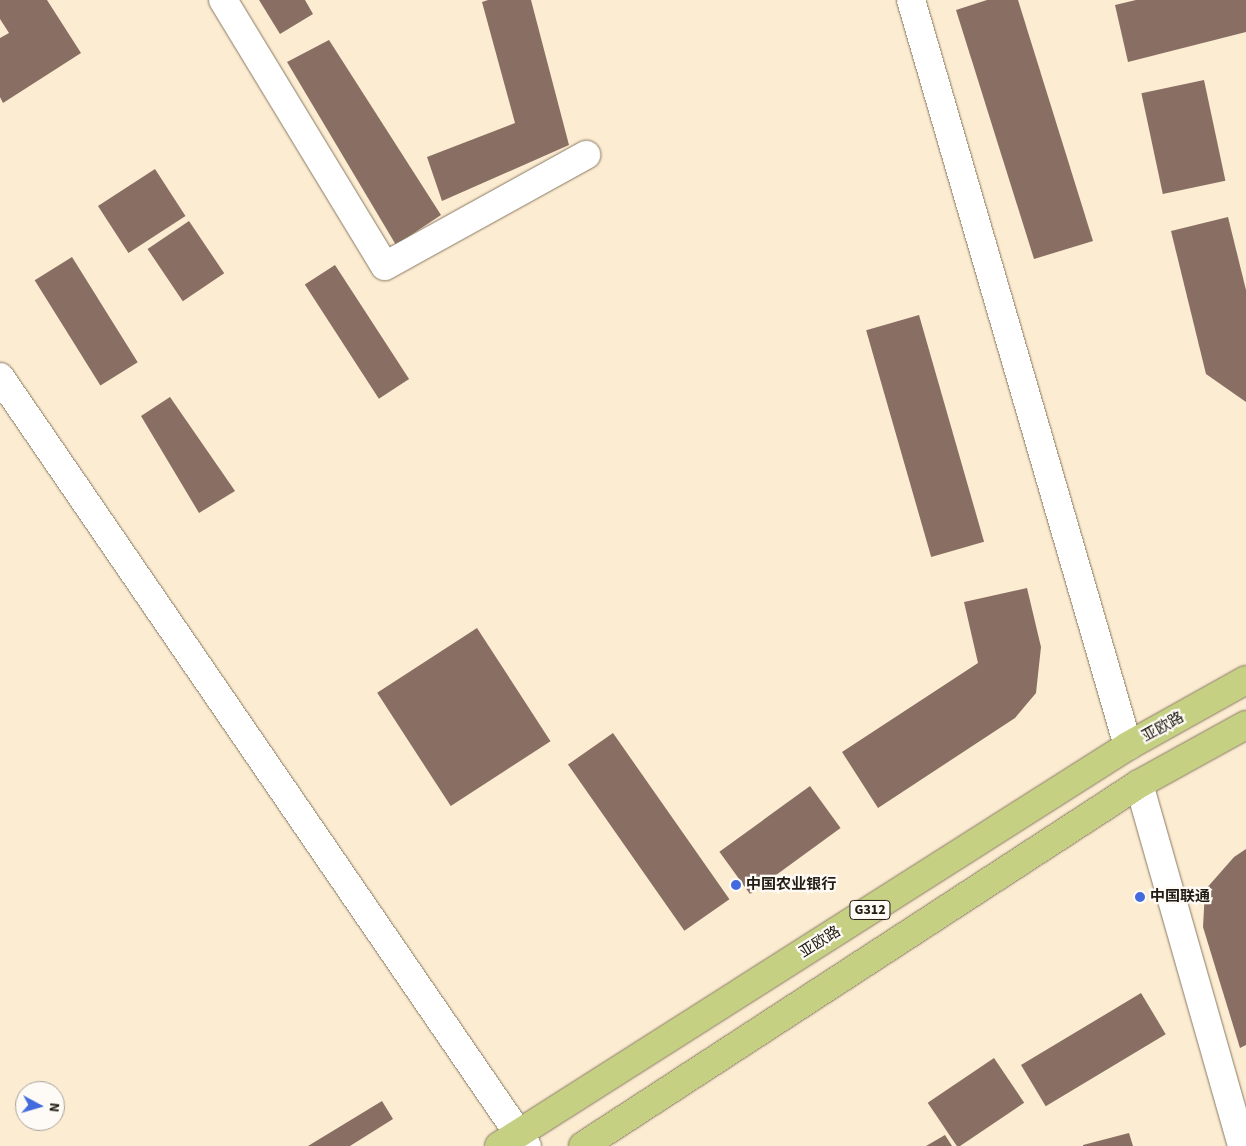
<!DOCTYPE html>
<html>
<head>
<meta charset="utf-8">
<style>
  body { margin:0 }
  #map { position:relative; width:1246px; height:1146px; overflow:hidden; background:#fcecd2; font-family:"Source Sans 3","Noto Sans SC",sans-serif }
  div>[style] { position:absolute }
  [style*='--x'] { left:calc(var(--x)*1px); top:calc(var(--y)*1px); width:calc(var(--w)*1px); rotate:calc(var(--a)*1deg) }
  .building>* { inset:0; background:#896f63; transform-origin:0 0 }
  .roads { filter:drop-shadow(0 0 1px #877962) drop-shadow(0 0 1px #877962) }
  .minor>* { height:28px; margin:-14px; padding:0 14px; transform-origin:14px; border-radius:14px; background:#fff }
  .highway>* { height:28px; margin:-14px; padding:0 14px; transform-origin:14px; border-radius:14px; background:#c5d083 }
  .dots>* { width:14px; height:14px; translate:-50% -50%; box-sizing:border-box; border:2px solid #fefbf6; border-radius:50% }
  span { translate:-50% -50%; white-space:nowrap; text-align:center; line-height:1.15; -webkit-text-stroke:4.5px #fefbf6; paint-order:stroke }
  .shield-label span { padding:1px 4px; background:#fefbf6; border:1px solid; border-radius:4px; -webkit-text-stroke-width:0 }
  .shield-label { font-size:14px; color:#221c13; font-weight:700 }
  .street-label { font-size:15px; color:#221c13 }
  .poi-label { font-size:15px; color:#221c13; font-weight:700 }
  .left { translate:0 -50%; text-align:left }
  .north { position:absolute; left:15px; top:1081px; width:50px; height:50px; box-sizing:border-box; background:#fefbf6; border:1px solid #a6a29b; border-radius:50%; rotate:96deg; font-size:14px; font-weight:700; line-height:20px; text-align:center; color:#221c13 }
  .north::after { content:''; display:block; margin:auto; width:18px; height:22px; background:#436bdd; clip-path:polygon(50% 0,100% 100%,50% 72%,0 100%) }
</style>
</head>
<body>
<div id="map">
  <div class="building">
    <i style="clip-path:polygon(0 0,47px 0,81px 53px,3px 103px,0 97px,0 38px,9px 33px,0 19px)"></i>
    <i style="clip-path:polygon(259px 0,305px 0,313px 14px,280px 34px)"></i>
    <i style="clip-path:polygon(488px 0,531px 0,569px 145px,442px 201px,427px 157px,515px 123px,482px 2px)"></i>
    <i style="clip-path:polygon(987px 0,1018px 0,1093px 241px,1034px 259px,956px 10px)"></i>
    <i style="clip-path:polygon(1136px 0,1246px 0,1246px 32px,1128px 62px,1115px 5px)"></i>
    <i style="clip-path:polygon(329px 40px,441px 215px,396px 245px,287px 62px)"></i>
    <i style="left:1204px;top:80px;width:103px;height:64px;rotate:78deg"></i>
    <i style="left:155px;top:169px;width:56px;height:68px;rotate:57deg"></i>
    <i style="clip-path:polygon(1228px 217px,1246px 290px,1246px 402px,1206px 374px,1171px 231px)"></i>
    <i style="left:189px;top:221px;width:63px;height:50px;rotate:56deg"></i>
    <i style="left:72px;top:257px;width:124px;height:44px;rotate:58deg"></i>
    <i style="left:335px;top:265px;width:136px;height:36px;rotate:57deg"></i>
    <i style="left:919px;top:315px;width:236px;height:55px;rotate:74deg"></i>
    <i style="clip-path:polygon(170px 397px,235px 491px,199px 513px,141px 416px)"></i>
    <i style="clip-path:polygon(1027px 588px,1041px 647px,1036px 693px,1015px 718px,878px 808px,842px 752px,978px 663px,964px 602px)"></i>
    <i style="left:477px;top:628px;width:135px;height:119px;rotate:57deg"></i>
    <i style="left:613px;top:733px;width:203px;height:55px;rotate:55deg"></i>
    <i style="left:810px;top:786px;width:52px;height:112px;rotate:54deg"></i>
    <i style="clip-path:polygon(1246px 849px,1246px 1045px,1240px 1048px,1203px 927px,1205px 890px,1234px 857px)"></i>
    <i style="left:1141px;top:993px;width:48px;height:140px;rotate:59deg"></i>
    <i style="left:994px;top:1058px;width:54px;height:80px;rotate:56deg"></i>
    <i style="clip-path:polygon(382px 1101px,393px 1119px,350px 1146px,308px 1146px)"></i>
    <i style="clip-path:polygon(1129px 1133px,1133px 1146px,1083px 1146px,1083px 1145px)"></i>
    <i style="clip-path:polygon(945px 1135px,952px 1146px,926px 1146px)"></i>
  </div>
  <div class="roads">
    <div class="minor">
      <i style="--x:223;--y:0;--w:311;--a:58.7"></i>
      <i style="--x:385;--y:266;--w:230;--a:-28.9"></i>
      <i style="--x:911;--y:0;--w:777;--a:73.78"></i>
      <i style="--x:0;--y:377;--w:932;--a:55.58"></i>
      <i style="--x:1139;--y:784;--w:376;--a:74.1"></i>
    </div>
    <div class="highway">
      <i style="--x:499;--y:1146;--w:745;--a:-32.45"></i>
      <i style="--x:1128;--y:746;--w:135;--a:-29.2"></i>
      <i style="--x:583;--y:1146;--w:663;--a:-33.07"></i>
      <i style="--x:1139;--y:784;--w:122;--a:-28.9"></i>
    </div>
  </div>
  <div class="dots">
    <i style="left:736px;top:885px;background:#436bdd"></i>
    <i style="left:1140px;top:897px;background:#436bdd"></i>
  </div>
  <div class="shield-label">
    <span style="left:870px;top:910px">G312</span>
  </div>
  <div class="street-label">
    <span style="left:1163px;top:727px;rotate:-29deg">亚欧路</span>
    <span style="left:820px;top:942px;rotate:-32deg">亚欧路</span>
  </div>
  <div class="poi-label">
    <span class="left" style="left:746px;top:885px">中国农业银行</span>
    <span class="left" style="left:1150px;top:897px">中国联通</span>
  </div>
  <div class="north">N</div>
</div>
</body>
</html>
